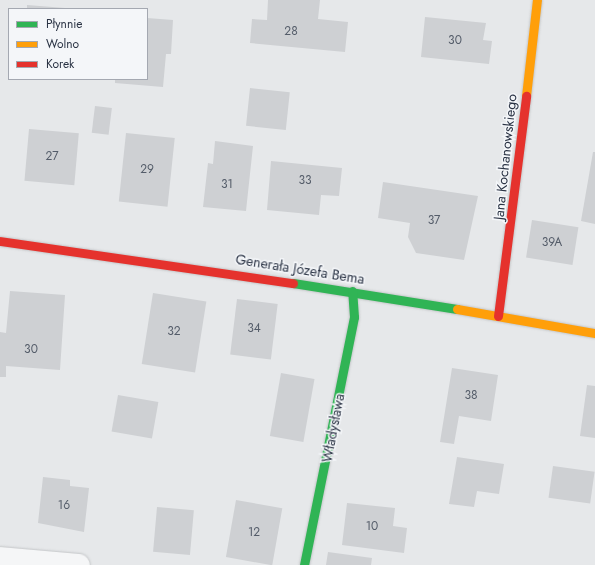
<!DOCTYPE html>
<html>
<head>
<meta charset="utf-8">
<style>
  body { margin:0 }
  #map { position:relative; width:595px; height:565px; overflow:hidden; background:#e6e8ea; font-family:Jost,sans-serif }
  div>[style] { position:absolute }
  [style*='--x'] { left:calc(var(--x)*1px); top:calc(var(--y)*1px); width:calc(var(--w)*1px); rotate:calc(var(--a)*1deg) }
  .building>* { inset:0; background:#ced0d3; transform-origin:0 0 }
  .roads { filter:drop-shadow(0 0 1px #c4c6c8) drop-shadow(0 0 1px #c4c6c8) }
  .street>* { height:22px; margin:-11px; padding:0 11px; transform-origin:11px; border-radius:11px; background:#f5f6f7 }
  .fast>* { height:9px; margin:-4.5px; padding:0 4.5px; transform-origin:4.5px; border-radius:4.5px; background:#30b455 }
  .slow>* { height:9px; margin:-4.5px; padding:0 4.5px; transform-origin:4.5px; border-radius:4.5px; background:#ff9f0a }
  .jam>* { height:9px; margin:-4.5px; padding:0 4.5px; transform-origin:4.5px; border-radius:4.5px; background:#e5322d }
  span { translate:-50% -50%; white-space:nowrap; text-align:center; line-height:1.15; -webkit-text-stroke:3px #f4f6f9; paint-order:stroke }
  .number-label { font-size:12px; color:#545c69 }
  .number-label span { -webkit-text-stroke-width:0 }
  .street-label { font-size:14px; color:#2b3445 }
  .legend { position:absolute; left:8px; top:8px; width:140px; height:72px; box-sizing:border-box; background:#f4f6f9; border:1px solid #a4a8b1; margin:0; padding:5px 7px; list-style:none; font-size:12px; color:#2b3445 }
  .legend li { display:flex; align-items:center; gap:8px; height:20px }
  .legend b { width:20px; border:1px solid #a4a8b1 }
</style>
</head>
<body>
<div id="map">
  <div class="building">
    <i style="clip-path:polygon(268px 0,320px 0,318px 19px,348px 22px,345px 52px,250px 43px,252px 19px,267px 20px)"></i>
    <i style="clip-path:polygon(27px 5px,65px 8px,65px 9px,27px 9px)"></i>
    <i style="clip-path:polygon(425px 17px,486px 23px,483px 40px,492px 41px,489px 64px,421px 57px)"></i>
    <i style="clip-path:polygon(147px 18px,173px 20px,171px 54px,166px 54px,163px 87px,115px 83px,115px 79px,147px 79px)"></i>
    <i style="left:250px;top:88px;width:40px;height:38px;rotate:6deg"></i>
    <i style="left:95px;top:106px;width:17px;height:27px;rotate:7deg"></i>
    <i style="left:29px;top:129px;width:50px;height:52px;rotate:5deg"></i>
    <i style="left:126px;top:133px;width:49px;height:69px;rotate:6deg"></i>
    <i style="clip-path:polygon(215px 141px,253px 146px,246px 211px,203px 207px,208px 163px,213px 164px)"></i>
    <i style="clip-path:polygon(593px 152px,595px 152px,595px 224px,581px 221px)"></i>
    <i style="clip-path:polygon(271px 161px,342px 168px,339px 196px,321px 195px,319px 215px,267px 210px)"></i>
    <i style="clip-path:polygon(383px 182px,478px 196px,464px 260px,416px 253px,408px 237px,410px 223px,378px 218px)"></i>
    <i style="left:532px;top:220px;width:47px;height:38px;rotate:9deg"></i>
    <i style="clip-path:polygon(10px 291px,65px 295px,60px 370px,6px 366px,6px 377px,0 377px,0 332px,6px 333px)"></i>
    <i style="left:153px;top:293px;width:54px;height:72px;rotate:9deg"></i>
    <i style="left:237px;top:299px;width:41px;height:56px;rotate:7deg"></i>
    <i style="clip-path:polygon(452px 368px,498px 375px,491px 421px,459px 416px,454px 444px,440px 442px)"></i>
    <i style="left:281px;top:373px;width:34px;height:64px;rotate:10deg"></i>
    <i style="clip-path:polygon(587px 385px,595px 386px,595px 438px,580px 436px)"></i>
    <i style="left:118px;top:395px;width:41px;height:37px;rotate:10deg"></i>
    <i style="clip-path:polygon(457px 457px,504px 464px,499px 494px,477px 491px,474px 507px,449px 504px)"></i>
    <i style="left:553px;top:466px;width:42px;height:32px;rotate:8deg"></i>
    <i style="clip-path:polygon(43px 477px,70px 480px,70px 486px,89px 488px,84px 532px,38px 523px)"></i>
    <i style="left:236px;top:500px;width:47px;height:58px;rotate:10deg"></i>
    <i style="clip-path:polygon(347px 503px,395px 508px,393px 526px,407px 528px,404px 553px,342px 545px)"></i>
    <i style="left:157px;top:507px;width:37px;height:45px;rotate:5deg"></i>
    <i style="clip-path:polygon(328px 552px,372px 558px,371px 565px,326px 565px)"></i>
  </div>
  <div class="roads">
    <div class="street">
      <i style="--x:0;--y:558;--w:79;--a:5.1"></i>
    </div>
    <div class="fast">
      <i style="--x:293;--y:283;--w:166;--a:9"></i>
      <i style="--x:304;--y:565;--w:253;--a:-78.6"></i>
      <i style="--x:354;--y:317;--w:26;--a:-94"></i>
    </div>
    <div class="slow">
      <i style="--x:526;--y:96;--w:97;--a:-83.5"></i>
      <i style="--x:457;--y:309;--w:140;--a:9.9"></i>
    </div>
    <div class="jam">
      <i style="--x:0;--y:241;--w:296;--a:8.2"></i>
      <i style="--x:498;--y:316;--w:222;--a:-82.7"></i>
    </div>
  </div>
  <div class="number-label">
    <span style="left:291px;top:32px">28</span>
    <span style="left:455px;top:41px">30</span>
    <span style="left:52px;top:157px">27</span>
    <span style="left:147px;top:170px">29</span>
    <span style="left:305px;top:181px">33</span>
    <span style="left:227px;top:185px">31</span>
    <span style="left:434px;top:221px">37</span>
    <span style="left:552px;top:243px">39A</span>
    <span style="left:254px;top:329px">34</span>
    <span style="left:174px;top:332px">32</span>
    <span style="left:31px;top:350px">30</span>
    <span style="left:471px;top:396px">38</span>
    <span style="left:64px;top:506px">16</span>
    <span style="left:372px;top:527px">10</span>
    <span style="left:254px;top:533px">12</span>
  </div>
  <div class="street-label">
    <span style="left:505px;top:157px;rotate:-84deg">Jana Kochanowskiego</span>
    <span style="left:300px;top:269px;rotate:9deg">Generała Józefa Bema</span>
    <span style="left:333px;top:428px;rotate:-79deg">Władysława</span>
  </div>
  <ul class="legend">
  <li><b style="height:5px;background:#30b455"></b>Płynnie</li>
  <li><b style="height:5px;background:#ff9f0a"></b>Wolno</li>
  <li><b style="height:5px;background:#e5322d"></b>Korek</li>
  </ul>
</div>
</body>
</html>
